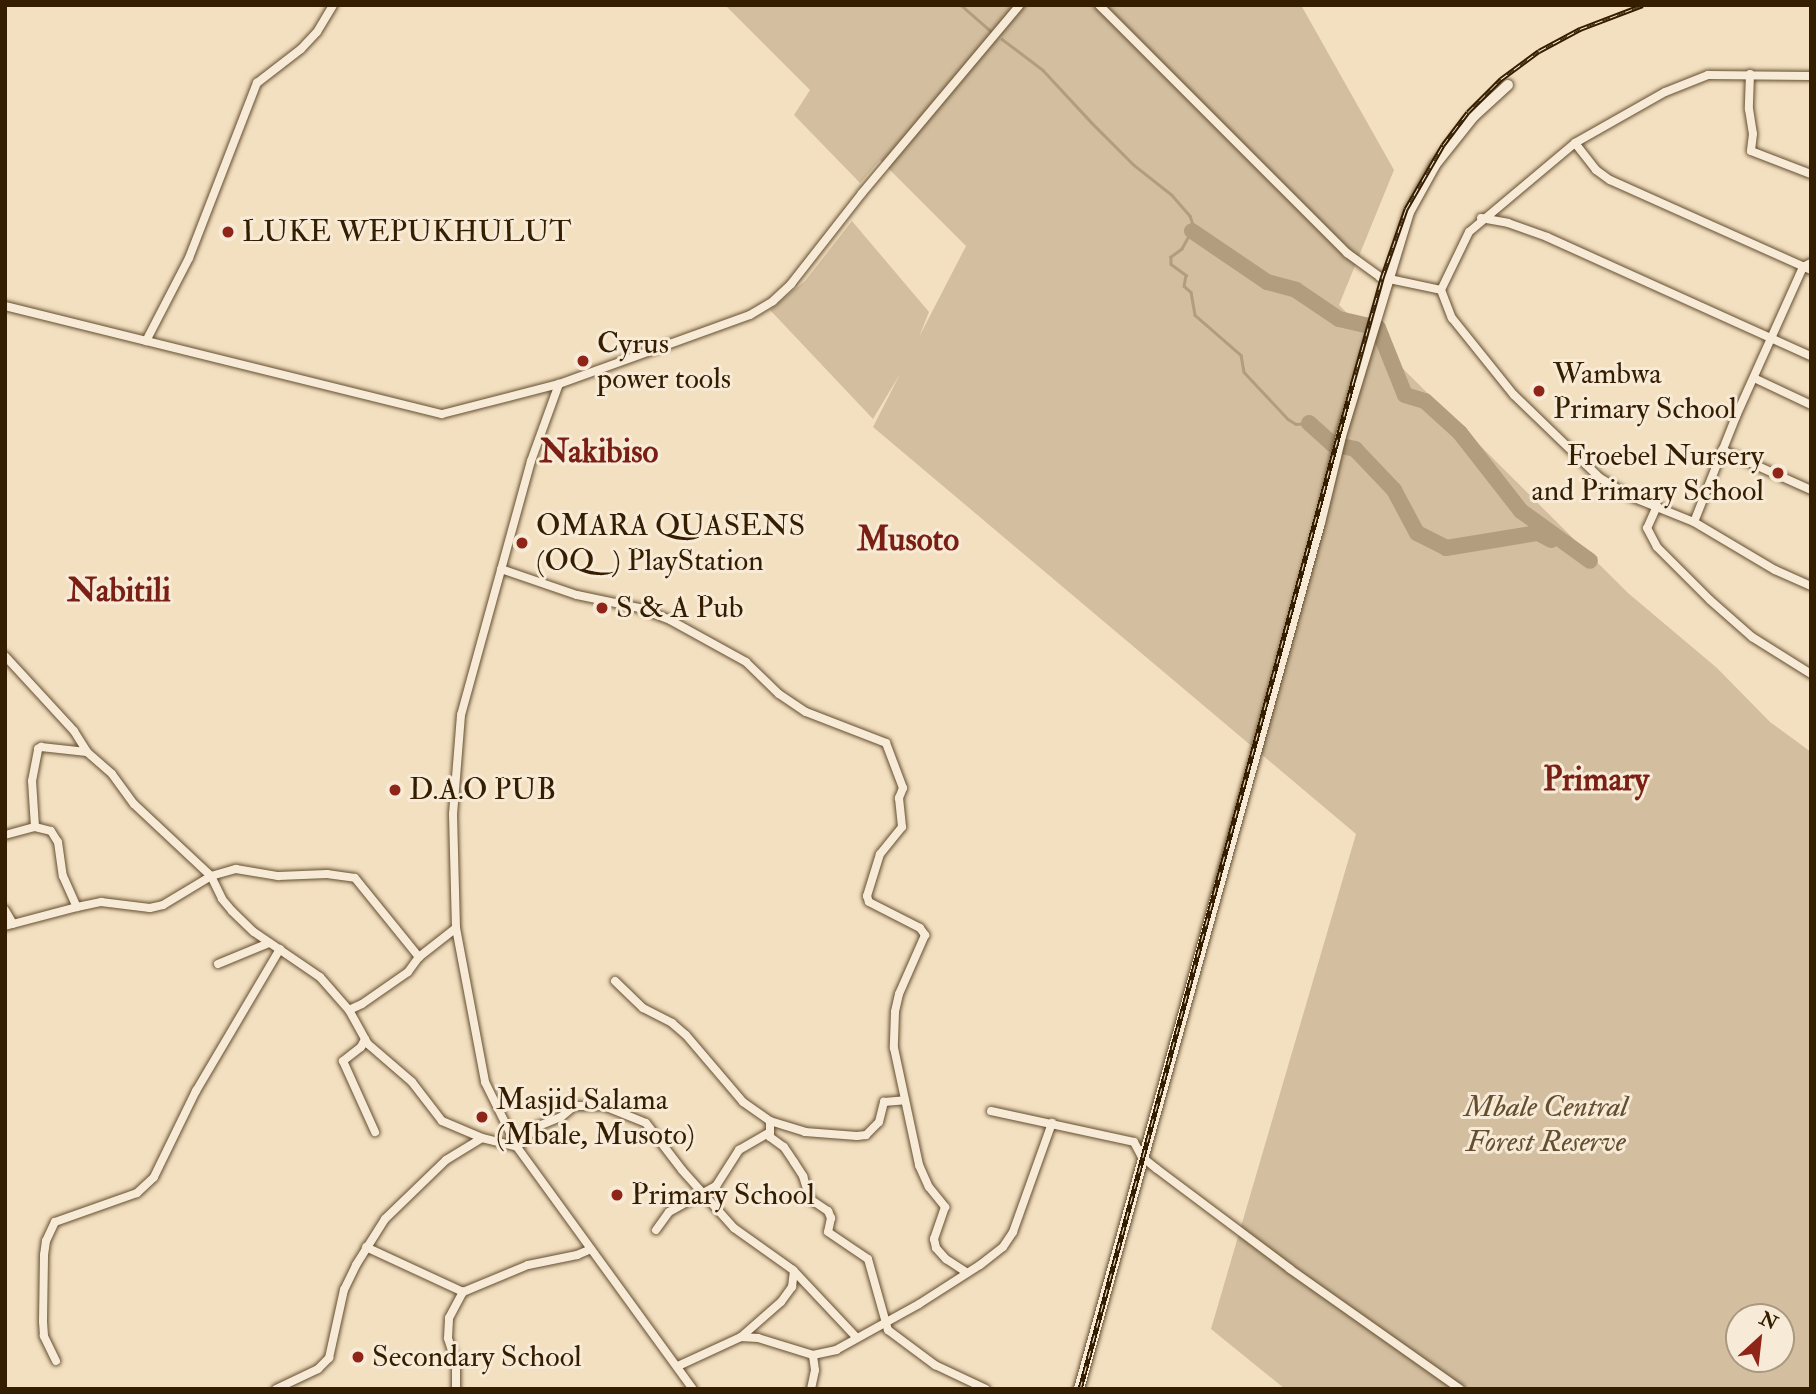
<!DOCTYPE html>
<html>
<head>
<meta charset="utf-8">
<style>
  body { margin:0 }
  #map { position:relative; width:1816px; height:1394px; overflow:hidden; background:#f3e0c1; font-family:"IM FELL Double Pica",serif }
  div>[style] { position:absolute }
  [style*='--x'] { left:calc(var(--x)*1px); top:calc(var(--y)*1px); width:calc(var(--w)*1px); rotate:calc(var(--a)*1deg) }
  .green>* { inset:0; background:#d3bfa0 }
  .stream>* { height:2.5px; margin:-1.25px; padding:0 1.25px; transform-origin:1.25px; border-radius:1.25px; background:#b29e7f }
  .river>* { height:16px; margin:-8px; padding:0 8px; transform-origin:8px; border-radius:8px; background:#b29e7f }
  .roads { filter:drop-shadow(0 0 2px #644e30) drop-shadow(0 0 2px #644e30) }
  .minor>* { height:8px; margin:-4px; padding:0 4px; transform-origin:4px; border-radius:4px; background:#f7ebd7 }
  .secondary>* { height:10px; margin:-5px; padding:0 5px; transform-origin:5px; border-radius:5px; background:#f7ebd7 }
  .rail>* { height:5px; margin-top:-2.5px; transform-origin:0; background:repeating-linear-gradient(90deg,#f7ebd7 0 8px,#351d00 0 16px); box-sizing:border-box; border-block:2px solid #351d00 }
  .dots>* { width:19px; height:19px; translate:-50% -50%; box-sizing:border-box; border:4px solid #f7ebd7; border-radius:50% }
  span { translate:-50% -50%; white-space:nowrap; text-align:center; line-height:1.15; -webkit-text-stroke:6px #f7ebd7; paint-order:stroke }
  .poi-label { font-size:30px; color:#351d00 }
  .left { translate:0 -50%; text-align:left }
  .right { translate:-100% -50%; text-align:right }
  .park-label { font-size:30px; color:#644e30; font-style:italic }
  .quarter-label { font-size:33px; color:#7a1f14; font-weight:700 }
  .frame { position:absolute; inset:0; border:7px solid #351d00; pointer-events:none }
  .north { position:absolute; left:1725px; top:1303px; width:70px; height:70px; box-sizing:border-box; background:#f7ebd7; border:2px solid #a99981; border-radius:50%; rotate:27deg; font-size:19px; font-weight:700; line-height:28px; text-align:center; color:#351d00 }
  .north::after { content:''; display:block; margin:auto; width:24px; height:32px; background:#8f2418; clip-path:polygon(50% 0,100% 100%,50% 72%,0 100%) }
</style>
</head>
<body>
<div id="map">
  <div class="green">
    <i style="clip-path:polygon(evenodd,725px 5px,1301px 5px,1394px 170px,1339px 305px,1628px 593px,1717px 668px,1770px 722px,1811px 752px,1811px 1389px,1285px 1389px,1211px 1329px,1356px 834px,873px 427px,900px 374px,873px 419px,770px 310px,805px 281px,852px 221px,929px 312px,919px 337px,966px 246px,880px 160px,860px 183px,794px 115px,810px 90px,725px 5px,1739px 1317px,1781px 1317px,1781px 1359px,1739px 1359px,1739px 1317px)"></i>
  </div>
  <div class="stream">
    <i style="--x:961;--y:5;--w:40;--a:41"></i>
    <i style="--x:1002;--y:39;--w:51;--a:37.1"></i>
    <i style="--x:1043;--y:70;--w:72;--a:47.2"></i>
    <i style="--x:1092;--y:123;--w:59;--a:45"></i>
    <i style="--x:1134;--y:165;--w:48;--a:38.3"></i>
    <i style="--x:1172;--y:195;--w:28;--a:49"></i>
    <i style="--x:1190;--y:216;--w:12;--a:70"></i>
    <i style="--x:1194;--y:227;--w:25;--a:119"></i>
    <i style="--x:1182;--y:249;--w:14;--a:144"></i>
    <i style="--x:1171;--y:257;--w:7;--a:90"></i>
    <i style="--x:1171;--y:264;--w:19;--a:36"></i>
    <i style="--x:1186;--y:275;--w:11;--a:100"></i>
    <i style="--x:1184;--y:286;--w:9;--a:41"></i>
    <i style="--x:1191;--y:292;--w:23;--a:80"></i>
    <i style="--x:1195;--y:315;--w:61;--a:41"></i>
    <i style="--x:1241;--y:355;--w:17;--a:80"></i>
    <i style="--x:1244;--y:372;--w:64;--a:46.9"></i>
    <i style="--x:1288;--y:419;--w:9;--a:32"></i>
    <i style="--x:1296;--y:424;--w:13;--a:-4"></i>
  </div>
  <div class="river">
    <i style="--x:1192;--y:231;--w:91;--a:34.2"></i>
    <i style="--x:1267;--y:282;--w:30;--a:15"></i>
    <i style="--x:1296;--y:290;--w:52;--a:34"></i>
    <i style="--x:1339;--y:319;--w:40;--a:13"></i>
    <i style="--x:1378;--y:328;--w:72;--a:68.1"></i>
    <i style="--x:1405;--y:395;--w:21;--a:17"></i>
    <i style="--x:1425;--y:401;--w:47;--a:42.4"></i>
    <i style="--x:1460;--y:433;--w:99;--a:52"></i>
    <i style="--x:1521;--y:511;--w:85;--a:35.9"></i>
    <i style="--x:1309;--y:423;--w:31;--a:42"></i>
    <i style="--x:1332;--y:444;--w:24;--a:12"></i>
    <i style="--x:1355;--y:449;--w:57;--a:46.4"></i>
    <i style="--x:1394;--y:490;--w:49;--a:61.9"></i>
    <i style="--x:1417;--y:533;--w:33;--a:27"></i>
    <i style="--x:1446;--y:548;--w:93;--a:-9.3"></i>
    <i style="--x:1538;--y:533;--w:15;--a:28"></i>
  </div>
  <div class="roads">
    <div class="minor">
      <i style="--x:1099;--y:5;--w:351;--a:45"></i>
      <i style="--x:1347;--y:253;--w:41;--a:36"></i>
      <i style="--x:1380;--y:277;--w:62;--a:12"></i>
      <i style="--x:1750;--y:74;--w:35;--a:92"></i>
      <i style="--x:1749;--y:109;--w:25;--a:81"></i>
      <i style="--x:1753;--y:134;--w:17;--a:97"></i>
      <i style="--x:1751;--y:151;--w:64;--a:21"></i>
      <i style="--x:1811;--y:76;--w:103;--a:-179.4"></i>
      <i style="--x:1708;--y:75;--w:46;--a:158.4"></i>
      <i style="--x:1665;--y:92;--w:103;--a:150.5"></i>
      <i style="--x:1575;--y:143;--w:138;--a:140"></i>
      <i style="--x:1469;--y:232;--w:64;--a:115.8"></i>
      <i style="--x:1441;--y:290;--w:30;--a:69"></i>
      <i style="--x:1452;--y:318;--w:99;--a:51.2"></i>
      <i style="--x:1514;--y:395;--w:120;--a:44"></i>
      <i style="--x:1600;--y:478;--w:37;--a:31"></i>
      <i style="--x:1632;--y:497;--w:67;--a:22"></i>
      <i style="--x:1694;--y:522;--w:94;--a:30.7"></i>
      <i style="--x:1775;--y:570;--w:39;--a:24"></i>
      <i style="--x:1575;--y:143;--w:34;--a:52"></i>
      <i style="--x:1596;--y:170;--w:17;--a:36"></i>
      <i style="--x:1610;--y:180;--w:220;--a:24.1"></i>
      <i style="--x:1481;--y:218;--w:27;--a:10"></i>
      <i style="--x:1508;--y:223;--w:41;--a:19.7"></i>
      <i style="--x:1547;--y:237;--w:290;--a:24.3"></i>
      <i style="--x:5;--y:306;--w:450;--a:13.9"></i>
      <i style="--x:442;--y:414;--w:121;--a:-14.4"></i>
      <i style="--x:559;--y:384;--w:203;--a:-19.9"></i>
      <i style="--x:750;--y:315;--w:27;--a:-31"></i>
      <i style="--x:773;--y:301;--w:25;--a:-43"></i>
      <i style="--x:791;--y:284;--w:115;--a:-52"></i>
      <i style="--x:862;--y:193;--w:246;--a:-50"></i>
      <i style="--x:146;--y:341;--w:93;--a:-62.6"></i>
      <i style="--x:189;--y:258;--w:188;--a:-68.8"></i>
      <i style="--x:257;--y:83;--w:56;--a:-37.7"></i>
      <i style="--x:301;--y:49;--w:23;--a:-47"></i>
      <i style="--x:317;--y:32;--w:31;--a:-59"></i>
      <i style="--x:1754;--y:378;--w:63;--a:25.3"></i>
      <i style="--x:559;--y:384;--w:82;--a:110"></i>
      <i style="--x:531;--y:461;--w:263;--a:105.4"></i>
      <i style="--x:461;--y:715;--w:99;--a:94.6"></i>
      <i style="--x:453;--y:814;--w:114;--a:88.5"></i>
      <i style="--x:456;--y:928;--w:157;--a:79.3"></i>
      <i style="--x:485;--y:1082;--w:72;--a:63.8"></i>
      <i style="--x:517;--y:1147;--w:299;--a:54"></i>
      <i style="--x:1722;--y:450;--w:98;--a:24.2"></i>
      <i style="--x:1657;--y:506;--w:24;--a:114"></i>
      <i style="--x:1647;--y:528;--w:21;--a:62"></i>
      <i style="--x:1657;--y:547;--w:75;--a:45"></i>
      <i style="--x:1710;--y:600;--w:56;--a:41.4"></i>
      <i style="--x:1752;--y:637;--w:70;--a:32.1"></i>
      <i style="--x:1694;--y:522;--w:116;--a:-68.3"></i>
      <i style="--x:1737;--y:414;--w:161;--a:-65.8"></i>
      <i style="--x:1803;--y:267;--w:9;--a:-27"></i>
      <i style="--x:501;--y:569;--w:80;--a:18.9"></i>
      <i style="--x:577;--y:595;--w:63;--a:11.8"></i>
      <i style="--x:639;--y:608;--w:33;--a:21"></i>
      <i style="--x:670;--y:620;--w:87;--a:28.9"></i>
      <i style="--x:746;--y:662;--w:46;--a:44.1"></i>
      <i style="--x:779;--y:694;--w:32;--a:34"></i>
      <i style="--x:806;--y:712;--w:86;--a:21.2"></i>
      <i style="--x:886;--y:743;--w:48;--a:69.3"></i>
      <i style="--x:903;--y:788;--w:11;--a:112"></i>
      <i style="--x:899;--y:798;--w:29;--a:84"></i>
      <i style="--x:902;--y:827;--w:35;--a:129"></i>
      <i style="--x:880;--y:854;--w:44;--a:107.2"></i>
      <i style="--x:867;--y:896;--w:6;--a:72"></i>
      <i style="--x:869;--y:902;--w:57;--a:27"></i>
      <i style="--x:920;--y:928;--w:9;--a:54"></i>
      <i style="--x:925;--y:935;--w:64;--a:113.8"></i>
      <i style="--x:899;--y:994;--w:18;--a:103"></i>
      <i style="--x:895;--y:1012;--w:36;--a:92"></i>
      <i style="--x:894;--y:1048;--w:120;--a:77.9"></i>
      <i style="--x:919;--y:1165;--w:24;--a:66"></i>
      <i style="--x:929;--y:1187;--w:26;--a:51"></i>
      <i style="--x:945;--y:1207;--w:34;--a:109"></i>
      <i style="--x:934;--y:1239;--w:9;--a:77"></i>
      <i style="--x:936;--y:1248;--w:15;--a:48"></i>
      <i style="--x:946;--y:1259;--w:24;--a:33"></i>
      <i style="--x:5;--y:656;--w:102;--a:47.4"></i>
      <i style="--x:74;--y:731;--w:25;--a:58"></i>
      <i style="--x:87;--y:752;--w:33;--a:41"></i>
      <i style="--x:112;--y:774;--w:37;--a:54"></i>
      <i style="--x:134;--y:804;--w:105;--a:43.1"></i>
      <i style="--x:211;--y:876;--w:25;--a:64"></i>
      <i style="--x:222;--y:899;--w:16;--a:50"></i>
      <i style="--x:232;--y:911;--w:30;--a:44"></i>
      <i style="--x:254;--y:932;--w:80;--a:34.3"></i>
      <i style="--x:320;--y:977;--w:44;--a:48.7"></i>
      <i style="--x:349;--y:1010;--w:39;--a:61"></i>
      <i style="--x:368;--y:1044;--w:58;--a:40.8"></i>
      <i style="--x:412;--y:1082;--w:49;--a:52.4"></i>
      <i style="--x:442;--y:1121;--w:43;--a:23"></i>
      <i style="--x:482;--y:1138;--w:36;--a:14"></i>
      <i style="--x:517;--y:1147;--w:28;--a:-46"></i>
      <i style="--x:536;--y:1127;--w:27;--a:-22"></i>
      <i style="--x:561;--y:1117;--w:17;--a:-40"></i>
      <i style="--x:574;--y:1106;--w:30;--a:0"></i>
      <i style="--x:604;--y:1106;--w:45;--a:22"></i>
      <i style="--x:646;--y:1123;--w:59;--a:52.5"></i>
      <i style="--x:682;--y:1170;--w:78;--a:48.1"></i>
      <i style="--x:734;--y:1228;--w:72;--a:35.4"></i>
      <i style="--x:793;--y:1270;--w:93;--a:46.7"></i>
      <i style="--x:35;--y:827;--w:16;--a:14"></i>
      <i style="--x:51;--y:831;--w:13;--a:58"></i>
      <i style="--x:58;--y:842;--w:34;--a:82"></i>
      <i style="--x:63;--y:876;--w:34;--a:66"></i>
      <i style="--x:77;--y:907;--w:25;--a:-12"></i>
      <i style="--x:101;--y:902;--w:49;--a:7"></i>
      <i style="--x:150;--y:908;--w:13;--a:-13"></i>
      <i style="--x:163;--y:905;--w:56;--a:-31.1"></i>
      <i style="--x:211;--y:876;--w:26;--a:-16"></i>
      <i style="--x:236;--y:869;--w:43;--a:9.5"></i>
      <i style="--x:278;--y:876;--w:49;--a:-2.3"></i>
      <i style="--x:327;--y:874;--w:28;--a:8"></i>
      <i style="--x:355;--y:878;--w:102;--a:51"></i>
      <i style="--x:5;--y:835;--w:31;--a:-15"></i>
      <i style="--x:35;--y:827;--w:46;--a:-93.7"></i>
      <i style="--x:32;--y:781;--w:33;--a:-79"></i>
      <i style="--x:38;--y:749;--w:4;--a:-34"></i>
      <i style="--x:41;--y:747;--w:46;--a:6.2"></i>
      <i style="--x:5;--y:910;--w:16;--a:60"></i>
      <i style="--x:5;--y:926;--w:74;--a:-14.8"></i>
      <i style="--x:218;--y:964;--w:55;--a:-22.4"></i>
      <i style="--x:615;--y:981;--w:39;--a:44"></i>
      <i style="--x:643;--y:1008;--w:33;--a:27"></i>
      <i style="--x:672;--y:1023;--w:18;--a:41"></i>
      <i style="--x:686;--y:1035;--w:88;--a:49.6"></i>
      <i style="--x:743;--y:1102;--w:33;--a:35"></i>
      <i style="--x:770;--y:1121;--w:37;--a:17"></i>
      <i style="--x:805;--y:1132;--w:52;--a:4.4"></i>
      <i style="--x:857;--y:1136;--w:9;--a:-6"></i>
      <i style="--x:866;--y:1135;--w:18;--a:-45"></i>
      <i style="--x:879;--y:1122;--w:21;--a:-76"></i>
      <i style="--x:884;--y:1102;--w:21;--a:-5"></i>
      <i style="--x:349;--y:1010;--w:14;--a:-25"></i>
      <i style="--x:362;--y:1004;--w:56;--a:-34.8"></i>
      <i style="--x:408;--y:972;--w:19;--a:-54"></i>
      <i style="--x:419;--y:957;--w:47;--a:-38.1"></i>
      <i style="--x:365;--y:1039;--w:9;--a:117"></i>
      <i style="--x:361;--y:1047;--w:23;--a:142"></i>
      <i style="--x:343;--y:1061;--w:78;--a:65.7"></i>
      <i style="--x:991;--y:1111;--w:146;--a:12.2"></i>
      <i style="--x:1134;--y:1142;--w:17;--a:62"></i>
      <i style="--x:1142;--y:1157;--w:19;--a:39"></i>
      <i style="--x:1157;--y:1169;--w:166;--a:36.9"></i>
      <i style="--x:1290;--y:1269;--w:208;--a:35.2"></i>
      <i style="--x:770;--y:1121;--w:16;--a:90"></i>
      <i style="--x:770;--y:1137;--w:17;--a:36"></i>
      <i style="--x:784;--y:1147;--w:18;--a:56"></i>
      <i style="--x:794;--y:1162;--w:17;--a:57"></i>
      <i style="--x:803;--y:1176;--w:24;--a:73"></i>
      <i style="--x:810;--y:1199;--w:22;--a:34"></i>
      <i style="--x:828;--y:1211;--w:8;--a:67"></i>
      <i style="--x:831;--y:1218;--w:14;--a:102"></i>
      <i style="--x:828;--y:1232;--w:48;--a:34"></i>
      <i style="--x:868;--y:1259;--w:74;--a:74.3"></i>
      <i style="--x:888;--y:1330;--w:59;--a:36.7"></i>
      <i style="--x:935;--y:1365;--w:56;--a:25.2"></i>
      <i style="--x:656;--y:1230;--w:22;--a:-54"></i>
      <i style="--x:669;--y:1212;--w:54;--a:-29"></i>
      <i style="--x:716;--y:1186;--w:43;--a:-57.4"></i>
      <i style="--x:739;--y:1150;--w:34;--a:-30"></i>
      <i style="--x:366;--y:1247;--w:107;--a:24.9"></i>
      <i style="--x:741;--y:1337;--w:53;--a:-41.2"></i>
      <i style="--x:781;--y:1302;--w:19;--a:-54"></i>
      <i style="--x:792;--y:1287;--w:16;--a:-83"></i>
      <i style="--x:56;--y:1361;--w:28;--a:-116"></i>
      <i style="--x:44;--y:1336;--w:15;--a:-94"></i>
      <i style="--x:43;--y:1321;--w:66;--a:-89.1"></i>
      <i style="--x:44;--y:1255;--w:14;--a:-82"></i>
      <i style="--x:46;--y:1241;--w:21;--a:-65"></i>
      <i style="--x:55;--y:1222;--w:87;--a:-19.5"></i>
      <i style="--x:137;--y:1193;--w:23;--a:-43"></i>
      <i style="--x:154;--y:1177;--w:96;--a:-64"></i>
      <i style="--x:196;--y:1091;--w:165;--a:-59.4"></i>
      <i style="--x:678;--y:1366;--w:69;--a:-24.7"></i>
      <i style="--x:741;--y:1337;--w:17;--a:3"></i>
      <i style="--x:758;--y:1338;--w:58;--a:17.2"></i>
      <i style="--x:813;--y:1355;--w:24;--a:-12"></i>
      <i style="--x:836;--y:1350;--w:95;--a:-29"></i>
      <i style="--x:919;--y:1304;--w:72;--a:-32.6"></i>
      <i style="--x:980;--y:1265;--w:29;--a:-38"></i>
      <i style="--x:1003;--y:1247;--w:18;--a:-56"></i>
      <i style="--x:1013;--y:1232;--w:116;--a:-70.3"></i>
      <i style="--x:276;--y:1389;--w:47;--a:-25.5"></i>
      <i style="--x:318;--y:1369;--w:16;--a:-45"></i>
      <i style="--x:329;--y:1358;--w:70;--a:-77.6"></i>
      <i style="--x:344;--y:1290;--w:28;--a:-64"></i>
      <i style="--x:356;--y:1265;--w:54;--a:-57.8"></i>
      <i style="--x:385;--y:1219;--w:85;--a:-44"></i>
      <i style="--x:446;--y:1160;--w:42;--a:-31.4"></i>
      <i style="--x:456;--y:1389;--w:26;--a:-90"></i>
      <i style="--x:456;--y:1363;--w:26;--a:-108"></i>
      <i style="--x:448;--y:1338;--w:20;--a:-87"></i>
      <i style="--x:449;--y:1318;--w:30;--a:-62"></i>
      <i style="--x:463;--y:1292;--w:70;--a:-22.6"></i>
      <i style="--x:528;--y:1265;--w:50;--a:-11.5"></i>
      <i style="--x:577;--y:1255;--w:15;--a:-23"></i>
      <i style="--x:811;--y:1389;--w:19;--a:-78"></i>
      <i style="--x:815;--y:1370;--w:15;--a:-98"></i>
    </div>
    <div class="secondary">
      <i style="--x:1079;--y:1389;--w:899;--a:-74.45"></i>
      <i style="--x:1320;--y:523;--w:89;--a:-76.4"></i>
      <i style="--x:1341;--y:436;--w:234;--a:-73.1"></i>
      <i style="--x:1409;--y:212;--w:54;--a:-61"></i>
      <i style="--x:1435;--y:165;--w:63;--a:-51.5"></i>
      <i style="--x:1474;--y:116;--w:46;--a:-42.4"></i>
    </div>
  </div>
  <div class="rail">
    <i style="--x:1080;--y:1389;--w:1043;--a:-74.83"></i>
    <i style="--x:1353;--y:382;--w:108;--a:-74.4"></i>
    <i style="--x:1382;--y:278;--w:73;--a:-70.8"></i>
    <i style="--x:1406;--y:209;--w:74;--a:-60"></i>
    <i style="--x:1443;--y:145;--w:41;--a:-52.9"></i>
    <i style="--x:1468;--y:112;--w:47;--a:-45"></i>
    <i style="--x:1501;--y:79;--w:47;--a:-36.4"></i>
    <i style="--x:1539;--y:51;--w:47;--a:-28.2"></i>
    <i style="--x:1580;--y:29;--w:67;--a:-20.9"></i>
  </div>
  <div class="dots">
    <i style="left:228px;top:232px;background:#8f2418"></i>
    <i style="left:583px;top:361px;background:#8f2418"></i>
    <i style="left:1539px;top:391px;background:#8f2418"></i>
    <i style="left:1778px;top:473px;background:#8f2418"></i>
    <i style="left:522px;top:543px;background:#8f2418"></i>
    <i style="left:602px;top:608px;background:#8f2418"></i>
    <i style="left:395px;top:790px;background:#8f2418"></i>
    <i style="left:482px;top:1117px;background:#8f2418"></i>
    <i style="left:617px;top:1195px;background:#8f2418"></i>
    <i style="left:358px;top:1357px;background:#8f2418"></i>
  </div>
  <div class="poi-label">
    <span class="left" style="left:242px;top:232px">LUKE WEPUKHULUT</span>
    <span class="left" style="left:597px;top:361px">Cyrus<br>power tools</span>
    <span class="left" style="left:1553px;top:391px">Wambwa<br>Primary School</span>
    <span class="right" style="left:1764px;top:473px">Froebel Nursery<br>and Primary School</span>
    <span class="left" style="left:536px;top:543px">OMARA QUASENS<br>(OQ) PlayStation</span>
    <span class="left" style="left:616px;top:608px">S &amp; A Pub</span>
    <span class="left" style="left:409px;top:790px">D.A.O PUB</span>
    <span class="left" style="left:496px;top:1117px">Masjid Salama<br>(Mbale, Musoto)</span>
    <span class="left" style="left:631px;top:1195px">Primary School</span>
    <span class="left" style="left:372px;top:1357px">Secondary School</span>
  </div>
  <div class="park-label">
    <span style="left:1546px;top:1124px">Mbale Central<br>Forest Reserve</span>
  </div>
  <div class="quarter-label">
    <span style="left:599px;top:452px">Nakibiso</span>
    <span style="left:908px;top:540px">Musoto</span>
    <span style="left:119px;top:591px">Nabitili</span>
    <span style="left:1596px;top:780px">Primary</span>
  </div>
  <div class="frame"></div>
  <div class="north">N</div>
</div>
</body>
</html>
